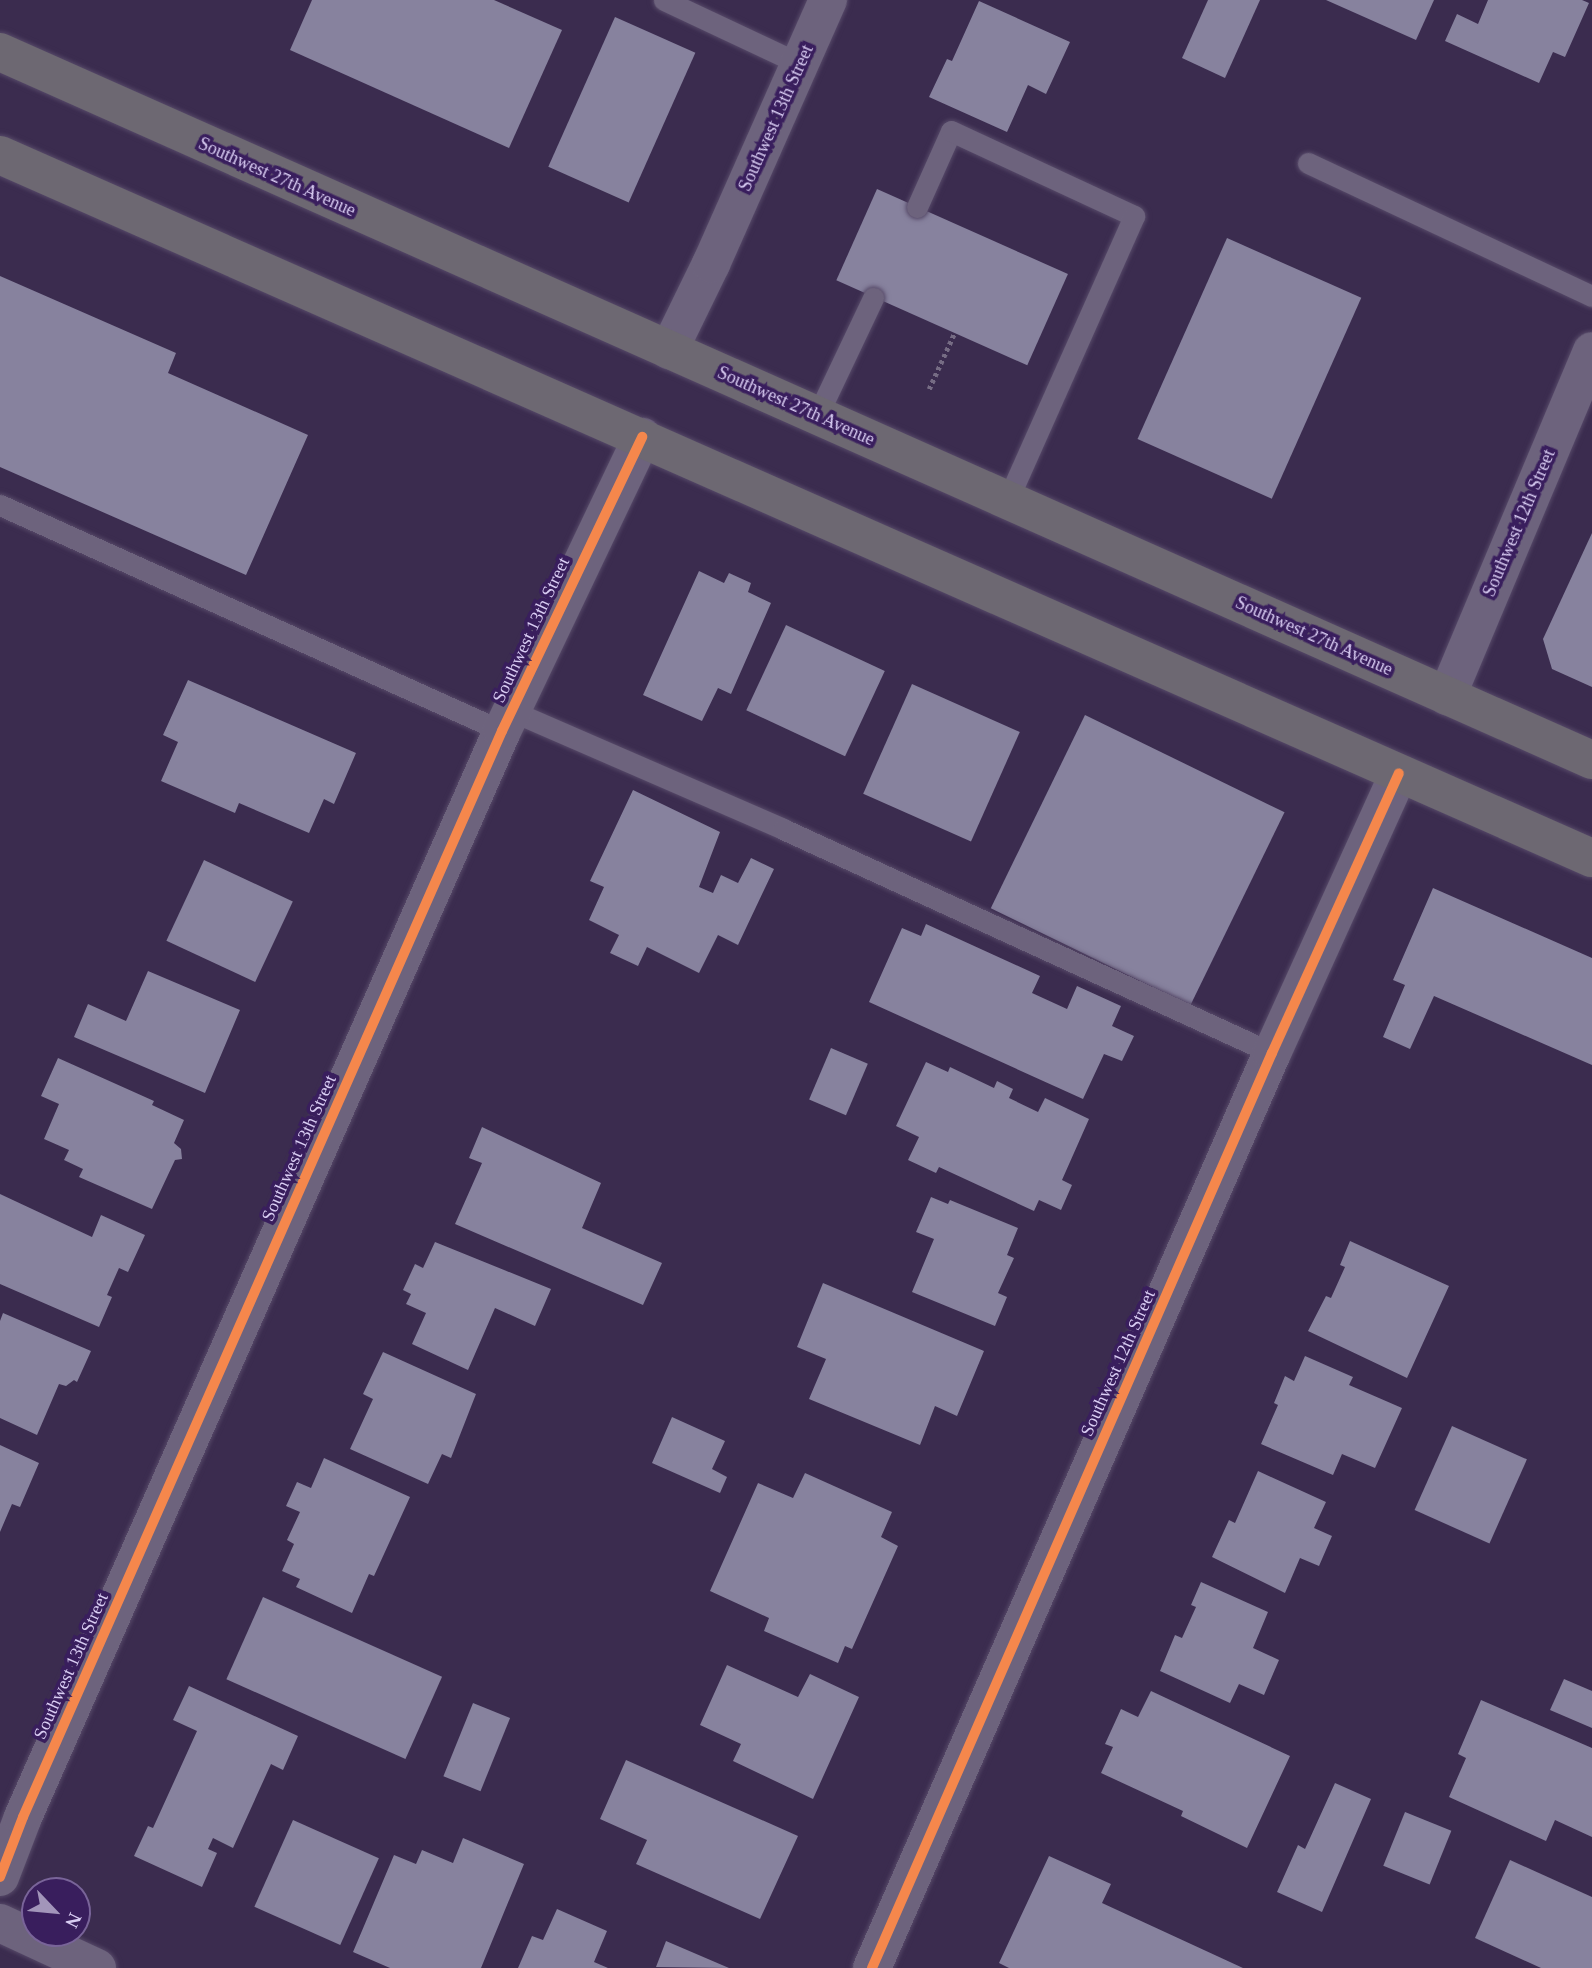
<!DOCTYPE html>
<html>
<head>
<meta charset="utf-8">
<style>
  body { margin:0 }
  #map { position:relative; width:1592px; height:1968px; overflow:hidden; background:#3b2c4f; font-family:Georgia,serif }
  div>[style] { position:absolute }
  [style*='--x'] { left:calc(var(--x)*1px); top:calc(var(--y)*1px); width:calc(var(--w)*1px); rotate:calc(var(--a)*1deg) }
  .building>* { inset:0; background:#87829e; transform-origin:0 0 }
  .path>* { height:4.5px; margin-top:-2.25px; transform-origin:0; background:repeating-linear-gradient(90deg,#766c84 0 3.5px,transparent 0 7px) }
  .roads { filter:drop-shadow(0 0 2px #564968) drop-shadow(0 0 2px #564968) }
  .lane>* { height:21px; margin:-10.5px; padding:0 10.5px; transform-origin:10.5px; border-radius:10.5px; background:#6d637d }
  .street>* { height:38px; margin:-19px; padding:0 19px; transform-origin:19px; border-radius:19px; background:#6d637d }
  .highway>* { height:38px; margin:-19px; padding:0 19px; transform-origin:19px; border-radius:19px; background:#6d6872 }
  .cycleway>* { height:10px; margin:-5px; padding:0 5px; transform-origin:5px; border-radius:5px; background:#f5874c }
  span { translate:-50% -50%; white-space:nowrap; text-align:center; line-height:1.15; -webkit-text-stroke:7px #391e5d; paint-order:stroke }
  .street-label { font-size:18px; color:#d9cdf3 }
  .north { position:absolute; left:21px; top:1877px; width:70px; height:70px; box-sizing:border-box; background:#391e5d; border:2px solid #796499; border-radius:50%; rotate:116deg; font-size:19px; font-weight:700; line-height:28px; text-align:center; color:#d9cdf3 }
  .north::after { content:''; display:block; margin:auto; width:24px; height:32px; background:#a295ba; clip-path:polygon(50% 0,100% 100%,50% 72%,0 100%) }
</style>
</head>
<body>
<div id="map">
  <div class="building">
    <i style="clip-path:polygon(312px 0,494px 0,562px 30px,509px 148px,290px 50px)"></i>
    <i style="clip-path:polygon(1208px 0,1260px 0,1225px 78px,1182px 58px)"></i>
    <i style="clip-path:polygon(1326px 0,1434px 0,1416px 40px)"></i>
    <i style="clip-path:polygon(1488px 0,1582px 0,1589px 3px,1565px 57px,1553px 52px,1539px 83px,1445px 41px,1457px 14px,1478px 24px)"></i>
    <i style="clip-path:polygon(979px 1px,1070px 42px,1046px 94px,1028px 85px,1007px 132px,929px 97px,947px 59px,952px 61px)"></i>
    <i style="left:615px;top:17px;width:88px;height:164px;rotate:24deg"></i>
    <i style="left:877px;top:189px;width:209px;height:100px;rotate:24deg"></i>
    <i style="left:1227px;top:238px;width:147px;height:220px;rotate:24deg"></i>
    <i style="clip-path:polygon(0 276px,176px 353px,168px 373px,308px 435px,246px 575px,0 467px)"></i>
    <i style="clip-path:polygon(1592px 533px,1592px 687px,1552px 669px,1543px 639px)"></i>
    <i style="clip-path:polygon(699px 571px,724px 583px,729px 573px,751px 583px,748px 592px,771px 603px,731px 694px,718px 688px,702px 721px,643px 695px)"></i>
    <i style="left:786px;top:625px;width:109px;height:94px;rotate:25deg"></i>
    <i style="clip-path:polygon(188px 680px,356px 753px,334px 804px,324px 799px,309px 833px,239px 803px,235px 813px,161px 781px,178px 742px,163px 735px)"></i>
    <i style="left:912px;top:684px;width:118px;height:120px;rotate:24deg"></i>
    <i style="left:1085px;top:715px;width:222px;height:215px;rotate:26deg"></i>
    <i style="clip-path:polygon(633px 790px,720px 832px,699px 887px,713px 893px,721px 875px,738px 883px,751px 858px,774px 869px,738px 945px,718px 935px,699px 973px,647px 947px,638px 966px,610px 953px,619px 935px,589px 920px,604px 887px,590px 881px)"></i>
    <i style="left:204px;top:860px;width:98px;height:89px;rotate:25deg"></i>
    <i style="clip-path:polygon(1433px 888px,1592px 958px,1592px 1065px,1434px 996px,1410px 1049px,1383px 1037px,1405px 985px,1393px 980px)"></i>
    <i style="clip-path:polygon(926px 924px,1040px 976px,1032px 993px,1067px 1009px,1077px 986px,1121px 1006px,1112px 1026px,1134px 1036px,1122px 1061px,1104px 1054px,1083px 1099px,869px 1002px,902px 928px,921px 936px)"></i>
    <i style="clip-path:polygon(148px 971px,240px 1010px,205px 1093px,74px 1037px,88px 1004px,126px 1021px)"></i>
    <i style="left:831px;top:1048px;width:40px;height:56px;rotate:23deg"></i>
    <i style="clip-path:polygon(58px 1058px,154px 1101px,152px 1105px,184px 1120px,174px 1143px,181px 1149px,182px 1159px,175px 1160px,152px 1209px,79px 1177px,83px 1169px,64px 1160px,69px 1150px,44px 1139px,59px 1104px,41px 1096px)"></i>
    <i style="clip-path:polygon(926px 1062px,948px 1072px,950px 1067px,994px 1088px,997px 1081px,1013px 1089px,1009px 1098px,1038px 1112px,1045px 1098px,1089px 1119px,1062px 1180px,1072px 1185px,1061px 1210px,1039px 1200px,1034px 1211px,939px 1167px,936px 1173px,908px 1160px,919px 1137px,896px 1126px)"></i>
    <i style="clip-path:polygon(482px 1127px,601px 1183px,582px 1228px,662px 1263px,643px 1305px,455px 1224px,482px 1163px,469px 1158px)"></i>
    <i style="clip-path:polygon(0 1194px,92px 1237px,101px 1215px,145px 1235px,128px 1272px,119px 1268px,107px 1295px,112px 1297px,99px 1327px,0 1284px)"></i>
    <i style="clip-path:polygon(931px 1197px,948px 1204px,950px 1200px,1018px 1228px,1007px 1255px,1014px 1258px,998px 1293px,1007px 1297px,995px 1326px,912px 1292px,934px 1239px,916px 1232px)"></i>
    <i style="clip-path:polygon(1350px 1241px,1449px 1286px,1407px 1378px,1308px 1331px,1326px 1296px,1331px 1298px,1345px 1267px,1340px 1265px)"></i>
    <i style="clip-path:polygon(435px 1242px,551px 1289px,535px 1326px,495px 1308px,468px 1370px,412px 1344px,426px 1313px,406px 1304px,411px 1294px,403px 1290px,415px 1264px,423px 1268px)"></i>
    <i style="clip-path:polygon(823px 1283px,984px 1351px,957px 1416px,935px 1406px,920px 1445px,809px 1399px,826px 1359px,797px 1347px)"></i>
    <i style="clip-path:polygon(3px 1313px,91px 1351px,77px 1382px,74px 1380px,66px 1386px,59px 1384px,37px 1435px,0 1418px,0 1321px)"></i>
    <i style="clip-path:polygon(383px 1352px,476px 1394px,451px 1458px,442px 1454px,428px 1484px,350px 1449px,373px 1399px,363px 1394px)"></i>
    <i style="clip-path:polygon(1305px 1356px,1353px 1377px,1349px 1385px,1402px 1408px,1375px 1468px,1342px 1454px,1333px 1475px,1261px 1444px,1278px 1405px,1274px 1403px,1285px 1376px,1294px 1381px)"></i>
    <i style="clip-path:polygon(672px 1417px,725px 1441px,712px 1469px,727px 1477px,720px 1493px,652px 1463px)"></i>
    <i style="left:1452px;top:1426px;width:82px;height:92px;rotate:24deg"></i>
    <i style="clip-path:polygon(0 1445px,39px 1463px,20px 1507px,12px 1504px,0 1532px)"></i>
    <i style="clip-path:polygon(324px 1458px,410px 1497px,374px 1576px,369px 1574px,352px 1613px,296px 1587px,300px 1579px,282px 1571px,294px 1544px,287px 1540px,300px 1512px,286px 1506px,297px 1482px,311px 1488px)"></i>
    <i style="clip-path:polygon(1258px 1471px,1326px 1502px,1314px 1528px,1332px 1536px,1319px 1566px,1300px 1558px,1285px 1593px,1212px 1557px,1229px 1520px,1235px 1523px)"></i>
    <i style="clip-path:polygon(805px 1473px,892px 1512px,881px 1537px,898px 1546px,852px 1649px,845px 1646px,838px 1663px,764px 1631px,769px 1618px,710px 1591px,758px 1483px,793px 1498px)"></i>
    <i style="clip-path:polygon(1201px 1582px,1268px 1612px,1253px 1648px,1279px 1660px,1264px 1695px,1239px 1684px,1230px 1703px,1160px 1671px,1175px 1635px,1182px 1638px,1196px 1607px,1191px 1605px)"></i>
    <i style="left:263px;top:1597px;width:196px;height:90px;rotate:24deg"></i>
    <i style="clip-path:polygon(727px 1665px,798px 1697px,810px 1674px,859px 1697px,813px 1799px,733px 1761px,741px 1744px,700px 1725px)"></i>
    <i style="clip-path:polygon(1564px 1679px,1592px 1691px,1592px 1728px,1550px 1710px)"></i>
    <i style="clip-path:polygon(189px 1686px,298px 1736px,283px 1770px,271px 1764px,233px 1848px,213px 1838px,208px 1849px,217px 1853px,202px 1887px,134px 1856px,148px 1826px,153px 1828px,197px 1731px,173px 1720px)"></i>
    <i style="clip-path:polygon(1151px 1691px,1290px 1756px,1247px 1848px,1181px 1816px,1183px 1811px,1101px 1773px,1113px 1747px,1105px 1744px,1121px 1709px,1138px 1717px)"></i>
    <i style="clip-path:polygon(1481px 1700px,1592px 1748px,1592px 1837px,1555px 1820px,1546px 1841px,1449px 1797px,1466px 1758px,1458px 1754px)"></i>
    <i style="left:473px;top:1703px;width:40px;height:79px;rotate:22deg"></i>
    <i style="clip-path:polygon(626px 1760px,798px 1836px,760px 1919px,636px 1864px,647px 1840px,600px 1819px)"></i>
    <i style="clip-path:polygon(1335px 1783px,1371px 1799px,1322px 1912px,1277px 1892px,1298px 1845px,1305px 1849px)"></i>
    <i style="left:1405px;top:1812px;width:50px;height:58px;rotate:22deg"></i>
    <i style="left:293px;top:1820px;width:94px;height:95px;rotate:24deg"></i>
    <i style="clip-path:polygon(463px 1838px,524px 1864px,481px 1968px,390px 1968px,353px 1952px,394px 1855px,416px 1864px,422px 1850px,453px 1863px)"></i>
    <i style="clip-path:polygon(1049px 1856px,1111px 1884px,1102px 1903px,1243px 1968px,1009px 1968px,999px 1963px)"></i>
    <i style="clip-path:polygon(1510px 1860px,1592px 1897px,1592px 1968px,1541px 1968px,1475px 1938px)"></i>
    <i style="clip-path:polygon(557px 1909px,607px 1931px,594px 1962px,608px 1968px,518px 1968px,532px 1936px,543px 1940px)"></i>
    <i style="clip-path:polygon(666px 1941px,729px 1968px,656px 1967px)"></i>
  </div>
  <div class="path">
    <i style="--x:929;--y:389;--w:60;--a:-65.6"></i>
  </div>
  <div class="roads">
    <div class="lane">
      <i style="--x:664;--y:0;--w:150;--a:25.2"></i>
      <i style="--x:1308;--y:163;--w:314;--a:25.1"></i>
      <i style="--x:917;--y:207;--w:83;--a:-65.9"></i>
      <i style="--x:951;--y:131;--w:202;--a:24.9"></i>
      <i style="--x:1134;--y:216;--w:312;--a:114"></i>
      <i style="--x:817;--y:416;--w:131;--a:-64.6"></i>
      <i style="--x:0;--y:505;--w:551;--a:24.24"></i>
      <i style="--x:512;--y:711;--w:296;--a:23.5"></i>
      <i style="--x:783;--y:829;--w:538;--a:24.61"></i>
    </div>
    <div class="street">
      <i style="--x:669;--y:350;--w:96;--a:-64"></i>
      <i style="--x:711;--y:264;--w:289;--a:-66.1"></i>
      <i style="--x:1447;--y:696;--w:374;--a:-67.2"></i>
      <i style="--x:0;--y:1877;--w:64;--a:-69"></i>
      <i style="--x:23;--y:1817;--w:1187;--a:-66.2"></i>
      <i style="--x:502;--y:731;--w:326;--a:-64.5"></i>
      <i style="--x:0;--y:1923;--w:107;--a:24.9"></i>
      <i style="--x:872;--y:1968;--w:999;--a:-66.39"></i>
      <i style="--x:1272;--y:1053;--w:307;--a:-65.6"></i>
    </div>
    <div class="highway">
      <i style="--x:0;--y:52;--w:1742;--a:23.98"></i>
      <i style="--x:0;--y:155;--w:1740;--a:23.83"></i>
    </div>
  </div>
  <div class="cycleway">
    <i style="--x:0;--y:1877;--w:64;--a:-69"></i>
    <i style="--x:23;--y:1817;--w:1187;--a:-66.2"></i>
    <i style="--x:502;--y:731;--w:326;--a:-64.5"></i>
    <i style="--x:872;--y:1968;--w:999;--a:-66.39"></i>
    <i style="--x:1272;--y:1053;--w:307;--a:-65.6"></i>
  </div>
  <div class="street-label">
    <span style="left:776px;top:118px;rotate:-66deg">Southwest 13th Street</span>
    <span style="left:277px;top:177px;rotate:24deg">Southwest 27th Avenue</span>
    <span style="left:796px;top:406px;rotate:24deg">Southwest 27th Avenue</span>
    <span style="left:1519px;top:523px;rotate:-67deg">Southwest 12th Street</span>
    <span style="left:531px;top:630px;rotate:-65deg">Southwest 13th Street</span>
    <span style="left:1314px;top:636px;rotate:24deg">Southwest 27th Avenue</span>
    <span style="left:299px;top:1148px;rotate:-66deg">Southwest 13th Street</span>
    <span style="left:1118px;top:1363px;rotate:-66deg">Southwest 12th Street</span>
    <span style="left:71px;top:1666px;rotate:-66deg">Southwest 13th Street</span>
  </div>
  <div class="north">N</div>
</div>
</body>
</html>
